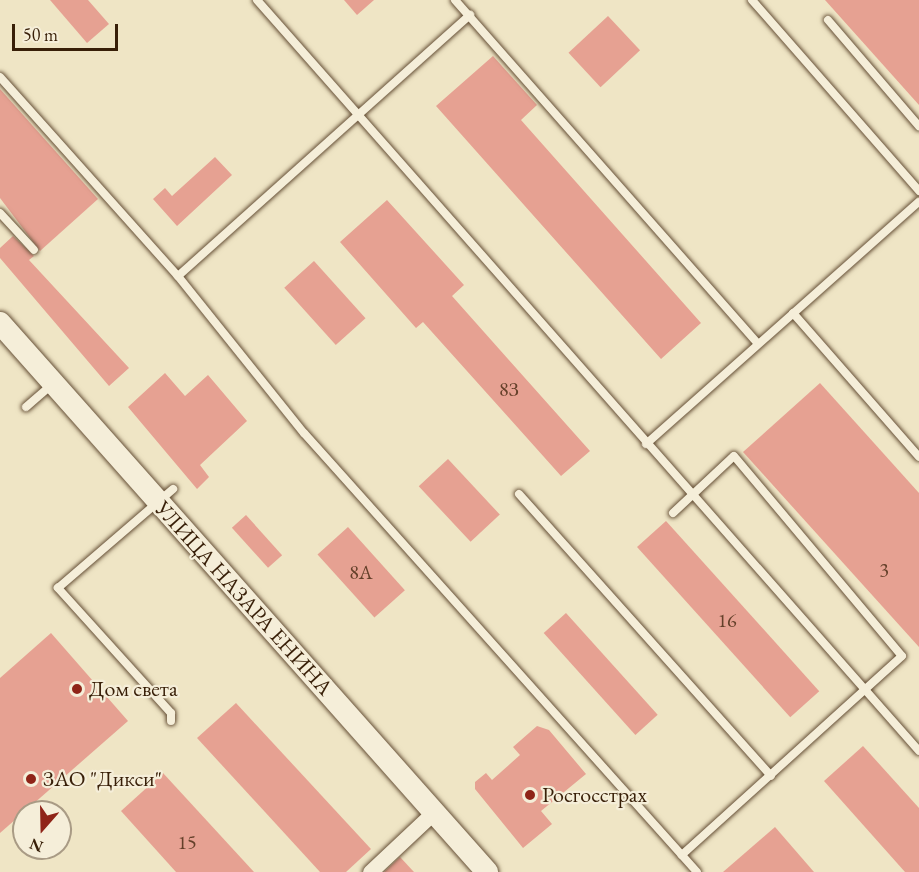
<!DOCTYPE html>
<html>
<head>
<meta charset="utf-8">
<style>
  body { margin:0 }
  #map { position:relative; width:919px; height:872px; overflow:hidden; background:#efe5c5; font-family:"EB Garamond",serif }
  div>[style] { position:absolute }
  [style*='--x'] { left:calc(var(--x)*1px); top:calc(var(--y)*1px); width:calc(var(--w)*1px); rotate:calc(var(--a)*1deg) }
  .building>* { inset:0; background:#e6a192; transform-origin:0 0 }
  .roads { filter:drop-shadow(0 0 2px #665037) drop-shadow(0 0 2px #665037) }
  .service>* { height:8px; margin:-4px; padding:0 4px; transform-origin:4px; border-radius:4px; background:#f5eed9 }
  .minor>* { height:15px; margin:-7.5px; padding:0 7.5px; transform-origin:7.5px; border-radius:7.5px; background:#f5eed9 }
  .secondary>* { height:22px; margin:-11px; padding:0 11px; transform-origin:11px; border-radius:11px; background:#f5eed9 }
  .dots>* { width:16px; height:16px; translate:-50% -50%; box-sizing:border-box; border:3px solid #f5eed9; border-radius:50% }
  span { translate:-50% -50%; white-space:nowrap; text-align:center; line-height:1.15; -webkit-text-stroke:4.5px #f5eed9; paint-order:stroke }
  .number-label { font-size:20px; color:#64402a }
  .number-label span { -webkit-text-stroke-width:0 }
  .street-label { font-size:22px; color:#381f08 }
  .poi-label { font-size:22px; color:#381f08 }
  .left { translate:0 -50%; text-align:left }
  .north { position:absolute; left:12px; top:800px; width:60px; height:60px; box-sizing:border-box; background:#f5eed9; border:2px solid #a99b85; border-radius:50%; rotate:200deg; font-size:16px; font-weight:700; line-height:24px; text-align:center; color:#381f08 }
  .north::after { content:''; display:block; margin:auto; width:21px; height:27px; background:#8f2418; clip-path:polygon(50% 0,100% 100%,50% 72%,0 100%) }
  .scale { position:absolute; left:12px; top:24px; width:106px; height:27px; box-sizing:border-box; border:3px solid #381f08; border-top:0; padding-left:8px; font-size:18px; line-height:21px; white-space:nowrap; color:#381f08; -webkit-text-stroke:4px #f5eed9; paint-order:stroke }
</style>
</head>
<body>
<div id="map">
  <div class="building">
    <i style="clip-path:polygon(50px 0,88px 0,109px 24px,87px 43px)"></i>
    <i style="clip-path:polygon(344px 0,374px 0,357px 15px)"></i>
    <i style="clip-path:polygon(825px 0,919px 0,919px 105px)"></i>
    <i style="left:608px;top:16px;width:47px;height:54px;rotate:47deg"></i>
    <i style="clip-path:polygon(493px 56px,537px 105px,521px 120px,701px 323px,661px 359px,436px 106px)"></i>
    <i style="clip-path:polygon(0 89px,98px 199px,40px 251px,0 198px)"></i>
    <i style="clip-path:polygon(215px 157px,232px 175px,177px 226px,153px 199px,165px 188px,172px 196px)"></i>
    <i style="clip-path:polygon(387px 200px,464px 285px,452px 296px,590px 451px,561px 476px,423px 322px,416px 328px,340px 242px)"></i>
    <i style="clip-path:polygon(13px 236px,34px 256px,29px 260px,129px 368px,109px 386px,0 258px,0 248px)"></i>
    <i style="left:314px;top:261px;width:77px;height:40px;rotate:48deg"></i>
    <i style="clip-path:polygon(165px 373px,185px 396px,208px 375px,247px 421px,200px 465px,209px 477px,197px 489px,128px 407px)"></i>
    <i style="clip-path:polygon(820px 383px,919px 493px,919px 647px,743px 452px)"></i>
    <i style="left:448px;top:459px;width:76px;height:40px;rotate:47deg"></i>
    <i style="left:246px;top:515px;width:54px;height:19px;rotate:48deg"></i>
    <i style="left:666px;top:521px;width:229px;height:39px;rotate:48deg"></i>
    <i style="left:348px;top:527px;width:85px;height:41px;rotate:48deg"></i>
    <i style="left:566px;top:613px;width:137px;height:30px;rotate:48deg"></i>
    <i style="clip-path:polygon(51px 633px,128px 721px,0 833px,0 678px)"></i>
    <i style="clip-path:polygon(236px 703px,371px 849px,346px 872px,320px 872px,197px 738px)"></i>
    <i style="clip-path:polygon(537px 726px,549px 730px,586px 774px,541px 811px,552px 824px,523px 848px,475px 789px,475px 782px,486px 773px,492px 780px,520px 755px,513px 747px)"></i>
    <i style="clip-path:polygon(863px 746px,919px 808px,919px 872px,905px 872px,824px 781px)"></i>
    <i style="clip-path:polygon(163px 773px,254px 872px,176px 872px,121px 811px)"></i>
    <i style="clip-path:polygon(775px 827px,814px 872px,723px 872px)"></i>
    <i style="clip-path:polygon(400px 857px,414px 872px,384px 872px)"></i>
  </div>
  <div class="roads">
    <div class="service">
      <i style="--x:257;--y:0;--w:1001;--a:48.6"></i>
      <i style="--x:455;--y:0;--w:458;--a:48.6"></i>
      <i style="--x:752;--y:0;--w:254;--a:48.8"></i>
      <i style="--x:828;--y:20;--w:140;--a:49.4"></i>
      <i style="--x:0;--y:77;--w:267;--a:48.2"></i>
      <i style="--x:178;--y:276;--w:201;--a:51.3"></i>
      <i style="--x:304;--y:433;--w:589;--a:48.16"></i>
      <i style="--x:0;--y:213;--w:50;--a:47.4"></i>
      <i style="--x:178;--y:276;--w:392;--a:-41.8"></i>
      <i style="--x:793;--y:313;--w:191;--a:48.8"></i>
      <i style="--x:26;--y:407;--w:35;--a:-41"></i>
      <i style="--x:646;--y:444;--w:365;--a:-41.6"></i>
      <i style="--x:519;--y:494;--w:378;--a:48.2"></i>
      <i style="--x:673;--y:513;--w:83;--a:-43.1"></i>
      <i style="--x:734;--y:456;--w:261;--a:50"></i>
      <i style="--x:902;--y:656;--w:297;--a:137.9"></i>
      <i style="--x:171;--y:721;--w:8;--a:-90"></i>
      <i style="--x:171;--y:713;--w:169;--a:-132.1"></i>
      <i style="--x:58;--y:588;--w:152;--a:-40.7"></i>
    </div>
    <div class="minor">
      <i style="--x:370;--y:872;--w:88;--a:-43.2"></i>
    </div>
    <div class="secondary">
      <i style="--x:0;--y:323;--w:734;--a:48.42"></i>
    </div>
  </div>
  <div class="dots">
    <i style="left:77px;top:689px;background:#8f2418"></i>
    <i style="left:31px;top:779px;background:#8f2418"></i>
    <i style="left:530px;top:795px;background:#8f2418"></i>
  </div>
  <div class="number-label">
    <span style="left:509px;top:389px">8З</span>
    <span style="left:884px;top:570px">3</span>
    <span style="left:361px;top:572px">8А</span>
    <span style="left:727px;top:620px">16</span>
    <span style="left:187px;top:842px">15</span>
  </div>
  <div class="street-label">
    <span style="left:244px;top:598px;rotate:48deg">УЛИЦА НАЗАРА ЕНИНА</span>
  </div>
  <div class="poi-label">
    <span class="left" style="left:89px;top:689px">Дом света</span>
    <span class="left" style="left:43px;top:779px">ЗАО "Дикси"</span>
    <span class="left" style="left:542px;top:795px">Росгосстрах</span>
  </div>
  <div class="north">N</div>
  <div class="scale">50 m</div>
</div>
</body>
</html>
